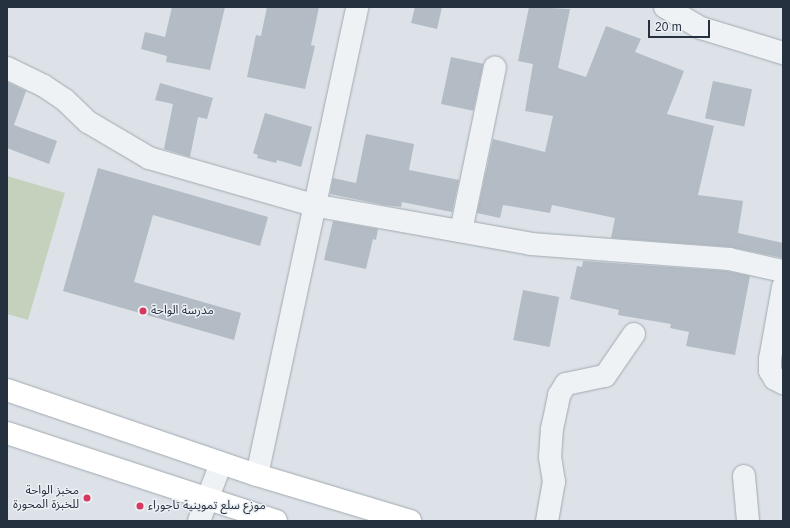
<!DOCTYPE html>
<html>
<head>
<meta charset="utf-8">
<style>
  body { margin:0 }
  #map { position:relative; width:790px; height:528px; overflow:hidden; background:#dce2e7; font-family:Arial,"Noto Sans Arabic",sans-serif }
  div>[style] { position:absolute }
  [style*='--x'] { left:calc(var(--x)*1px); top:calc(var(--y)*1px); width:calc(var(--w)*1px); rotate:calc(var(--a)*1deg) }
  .green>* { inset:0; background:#c4d2bd }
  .building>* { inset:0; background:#b3bbc4; transform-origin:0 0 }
  .roads { filter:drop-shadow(0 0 1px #a1a9b1) drop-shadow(0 0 1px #a1a9b1) }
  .minor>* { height:22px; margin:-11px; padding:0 11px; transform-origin:11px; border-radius:11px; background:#eff2f5 }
  .secondary>* { height:22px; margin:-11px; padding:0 11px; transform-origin:11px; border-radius:11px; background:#fff }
  .dots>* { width:11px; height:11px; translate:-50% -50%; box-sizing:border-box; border:2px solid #ecf0f5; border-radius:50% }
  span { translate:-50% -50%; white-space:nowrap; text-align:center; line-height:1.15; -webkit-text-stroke:3px #ecf0f5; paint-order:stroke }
  .poi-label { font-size:12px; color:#25313e }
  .left { translate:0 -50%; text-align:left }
  .right { translate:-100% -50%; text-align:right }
  .frame { position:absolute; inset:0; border:8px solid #25313e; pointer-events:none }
  .scale { position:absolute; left:648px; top:20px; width:62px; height:18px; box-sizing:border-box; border:2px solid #25313e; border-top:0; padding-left:5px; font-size:12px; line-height:14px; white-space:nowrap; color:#25313e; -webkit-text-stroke:3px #ecf0f5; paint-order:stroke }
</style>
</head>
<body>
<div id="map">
  <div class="green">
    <i style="clip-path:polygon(7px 176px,65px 193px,28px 320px,7px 314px)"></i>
  </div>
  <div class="building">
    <i style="clip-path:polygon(172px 7px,225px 7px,210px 70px,166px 62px,167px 56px,141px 49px,145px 32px,165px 37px)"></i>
    <i style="clip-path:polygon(267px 7px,319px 7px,311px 45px,315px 46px,305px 89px,247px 77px,256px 35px,261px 36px)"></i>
    <i style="clip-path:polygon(415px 7px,442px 7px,437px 29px,411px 23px)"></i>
    <i style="clip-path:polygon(529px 7px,570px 9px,558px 68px,586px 77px,606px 26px,641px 39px,635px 52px,684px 71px,667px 114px,714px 126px,698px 195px,743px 201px,738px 233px,783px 243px,783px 258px,730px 247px,611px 238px,615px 218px,552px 205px,550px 213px,503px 205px,500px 218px,477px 213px,493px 139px,545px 152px,553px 116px,525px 111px,533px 64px,518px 61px)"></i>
    <i style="left:451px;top:57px;width:33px;height:48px;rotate:12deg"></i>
    <i style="left:713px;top:81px;width:40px;height:38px;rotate:12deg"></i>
    <i style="clip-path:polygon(7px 82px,26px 91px,14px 125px,57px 141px,49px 164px,7px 148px)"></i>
    <i style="clip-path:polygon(160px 83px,213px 98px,207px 119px,198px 117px,190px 157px,164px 149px,173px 104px,155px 100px)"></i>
    <i style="clip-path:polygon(265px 113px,312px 127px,301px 167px,277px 160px,276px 163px,257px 158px,258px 155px,253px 153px)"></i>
    <i style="clip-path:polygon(366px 134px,414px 144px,409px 170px,459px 180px,452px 212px,402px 202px,401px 207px,384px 205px,330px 194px,333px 178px,356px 183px)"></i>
    <i style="clip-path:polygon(98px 168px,268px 217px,260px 246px,153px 215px,134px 282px,241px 313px,234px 340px,63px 291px)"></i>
    <i style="clip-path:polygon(333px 221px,378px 229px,376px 240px,373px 239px,366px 269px,324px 260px)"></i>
    <i style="clip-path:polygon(583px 261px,727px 271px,750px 276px,735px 355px,686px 346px,689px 332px,670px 328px,671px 324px,618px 315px,619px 310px,570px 299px,577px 266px,582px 267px)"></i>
    <i style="left:523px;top:290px;width:37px;height:51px;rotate:11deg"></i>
  </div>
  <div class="roads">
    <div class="minor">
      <i style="--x:665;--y:7;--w:42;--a:30.3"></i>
      <i style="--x:701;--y:28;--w:86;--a:17"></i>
      <i style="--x:7;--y:68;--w:41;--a:25.9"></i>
      <i style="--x:44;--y:86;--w:25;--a:34"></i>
      <i style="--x:65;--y:100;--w:32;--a:44"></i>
      <i style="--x:88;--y:122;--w:71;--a:30.5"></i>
      <i style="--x:149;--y:158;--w:171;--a:16"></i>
      <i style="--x:313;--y:205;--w:221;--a:10.1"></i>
      <i style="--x:531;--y:244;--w:199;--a:4.3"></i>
      <i style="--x:729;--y:259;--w:55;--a:12.5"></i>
      <i style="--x:461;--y:231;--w:167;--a:-78.3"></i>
      <i style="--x:783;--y:287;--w:73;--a:100.2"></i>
      <i style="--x:770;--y:359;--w:12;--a:90"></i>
      <i style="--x:770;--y:371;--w:9;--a:58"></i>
      <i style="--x:775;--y:379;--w:9;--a:27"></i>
      <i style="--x:257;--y:475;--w:479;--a:-77.9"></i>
      <i style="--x:744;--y:476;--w:45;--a:84.9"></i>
      <i style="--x:199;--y:521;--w:62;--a:-69.2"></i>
      <i style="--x:547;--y:521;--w:40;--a:-80"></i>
      <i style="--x:554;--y:482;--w:25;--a:-99"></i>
      <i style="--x:550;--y:457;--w:28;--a:-86"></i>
      <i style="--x:552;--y:429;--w:35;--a:-78"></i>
      <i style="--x:559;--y:395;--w:13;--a:-58"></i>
      <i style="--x:566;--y:384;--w:40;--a:-12"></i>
      <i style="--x:605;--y:376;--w:51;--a:-55.4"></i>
    </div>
    <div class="secondary">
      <i style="--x:7;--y:390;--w:264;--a:18.8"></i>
      <i style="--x:257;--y:475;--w:160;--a:16.7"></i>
      <i style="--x:7;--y:433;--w:283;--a:18.1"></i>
    </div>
  </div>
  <div class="dots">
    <i style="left:143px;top:311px;background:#d63860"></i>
    <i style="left:87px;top:498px;background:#d63860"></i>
    <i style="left:140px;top:506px;background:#d63860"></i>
  </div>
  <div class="poi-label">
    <span class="left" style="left:151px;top:311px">مدرسة الواحة</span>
    <span class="right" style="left:79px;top:498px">مخبز الواحة<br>للخبزة المحورة</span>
    <span class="left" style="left:148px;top:506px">موزع سلع تموينية تاجوراء</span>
  </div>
  <div class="frame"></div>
  <div class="scale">20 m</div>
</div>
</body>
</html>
